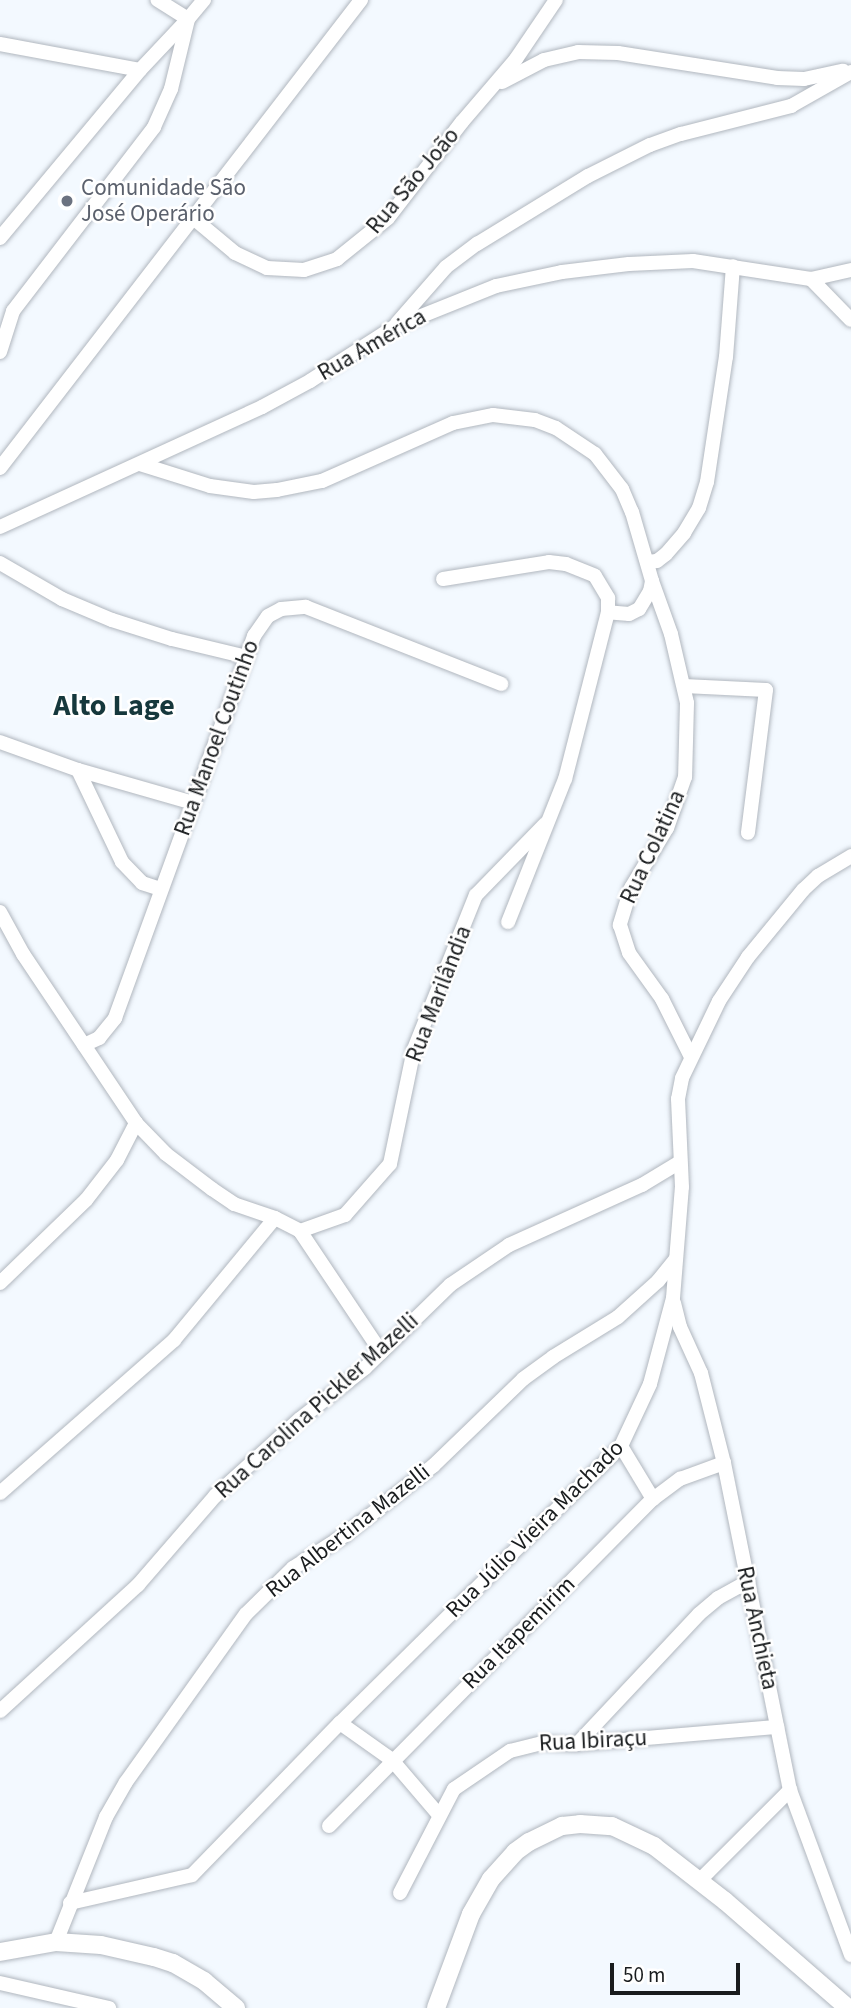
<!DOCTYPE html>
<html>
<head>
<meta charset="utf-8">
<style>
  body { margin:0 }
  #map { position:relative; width:851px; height:2008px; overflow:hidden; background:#f3f9ff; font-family:"Source Sans 3",sans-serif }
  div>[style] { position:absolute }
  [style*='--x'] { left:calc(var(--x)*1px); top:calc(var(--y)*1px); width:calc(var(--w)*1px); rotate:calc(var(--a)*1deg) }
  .roads { filter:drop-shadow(0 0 2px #b1b7bf) drop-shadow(0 0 2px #b1b7bf) }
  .minor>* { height:14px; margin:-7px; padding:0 7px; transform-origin:7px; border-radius:7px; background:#fff }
  .tertiary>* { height:18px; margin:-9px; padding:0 9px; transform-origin:9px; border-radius:9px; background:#fff }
  .dots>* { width:19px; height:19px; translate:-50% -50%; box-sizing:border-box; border:4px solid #fff; border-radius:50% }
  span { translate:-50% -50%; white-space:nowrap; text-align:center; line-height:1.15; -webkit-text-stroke:5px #fff; paint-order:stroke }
  .street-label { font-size:23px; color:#191c1e }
  .worship-label { font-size:23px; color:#5b616d }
  .left { translate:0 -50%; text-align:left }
  .district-label { font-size:30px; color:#16383c; font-weight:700 }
  .scale { position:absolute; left:610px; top:1963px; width:130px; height:32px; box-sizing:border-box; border:4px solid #191c1e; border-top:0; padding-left:9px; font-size:21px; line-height:24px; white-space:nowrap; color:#191c1e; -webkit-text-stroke:5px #fff; paint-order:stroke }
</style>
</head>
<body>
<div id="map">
  <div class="roads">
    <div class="minor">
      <i style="--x:0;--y:44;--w:142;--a:10.5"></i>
      <i style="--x:502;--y:82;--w:47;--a:-27.6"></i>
      <i style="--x:544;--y:60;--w:35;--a:-13"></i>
      <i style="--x:578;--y:52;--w:40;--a:1.4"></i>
      <i style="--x:618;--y:53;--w:161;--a:8.9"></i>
      <i style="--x:777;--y:78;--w:27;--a:2"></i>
      <i style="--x:804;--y:79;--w:40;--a:-12"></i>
      <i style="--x:192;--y:217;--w:56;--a:39.9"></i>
      <i style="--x:235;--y:253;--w:35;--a:25"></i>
      <i style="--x:267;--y:268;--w:37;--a:3"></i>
      <i style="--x:304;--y:270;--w:35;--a:-18"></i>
      <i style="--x:337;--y:259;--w:65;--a:-38.8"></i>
      <i style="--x:388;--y:218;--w:121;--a:-52.4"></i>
      <i style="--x:462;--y:122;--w:83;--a:-49.4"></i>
      <i style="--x:516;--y:59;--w:71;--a:-55.9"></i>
      <i style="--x:0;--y:238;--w:219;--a:-50.2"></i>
      <i style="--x:140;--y:70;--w:70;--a:-46.7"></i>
      <i style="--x:188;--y:19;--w:36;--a:-148"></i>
      <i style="--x:811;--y:279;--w:57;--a:45.7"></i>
      <i style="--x:397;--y:323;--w:74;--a:-48.8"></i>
      <i style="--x:446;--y:267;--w:39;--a:-37"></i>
      <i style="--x:477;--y:244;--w:130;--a:-31.5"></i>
      <i style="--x:588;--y:176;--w:69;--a:-26.6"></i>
      <i style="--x:650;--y:145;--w:33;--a:-20"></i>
      <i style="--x:681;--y:134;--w:114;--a:-14.3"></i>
      <i style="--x:791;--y:106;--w:69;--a:-29.5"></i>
      <i style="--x:0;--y:352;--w:43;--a:-72.4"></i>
      <i style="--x:13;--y:311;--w:232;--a:-52.5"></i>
      <i style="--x:154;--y:127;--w:42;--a:-65.9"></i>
      <i style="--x:171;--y:89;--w:72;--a:-76.3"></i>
      <i style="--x:188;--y:19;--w:25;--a:-50"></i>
      <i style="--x:140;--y:464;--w:73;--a:17.4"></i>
      <i style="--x:210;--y:486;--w:44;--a:7.8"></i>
      <i style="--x:254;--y:492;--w:23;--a:-5"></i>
      <i style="--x:277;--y:490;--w:46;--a:-11.3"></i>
      <i style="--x:322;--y:481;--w:143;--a:-23.9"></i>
      <i style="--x:453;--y:423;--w:41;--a:-11.3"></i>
      <i style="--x:493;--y:415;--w:42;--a:6.8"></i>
      <i style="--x:535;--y:420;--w:22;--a:21"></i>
      <i style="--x:556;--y:428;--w:47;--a:33.7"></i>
      <i style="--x:595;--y:454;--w:44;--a:52.4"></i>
      <i style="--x:622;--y:489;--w:25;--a:67"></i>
      <i style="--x:632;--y:512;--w:72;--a:73.8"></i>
      <i style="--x:652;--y:581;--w:10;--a:101"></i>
      <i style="--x:650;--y:591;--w:21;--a:121"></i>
      <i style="--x:639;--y:609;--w:11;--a:153"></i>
      <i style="--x:629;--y:614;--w:21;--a:-175"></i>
      <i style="--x:0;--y:468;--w:591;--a:-52.35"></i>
      <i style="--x:0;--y:527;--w:288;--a:-24.6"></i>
      <i style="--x:262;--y:407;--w:55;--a:-28.4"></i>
      <i style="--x:310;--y:381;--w:100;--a:-32.7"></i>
      <i style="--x:394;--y:327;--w:110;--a:-21.9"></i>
      <i style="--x:496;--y:286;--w:67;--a:-12"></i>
      <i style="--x:562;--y:272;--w:67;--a:-6.8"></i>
      <i style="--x:629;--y:264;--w:64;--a:-2.7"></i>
      <i style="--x:693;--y:261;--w:119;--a:8.7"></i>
      <i style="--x:811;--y:279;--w:41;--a:-12.7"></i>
      <i style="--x:647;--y:562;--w:10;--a:-6"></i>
      <i style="--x:657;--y:561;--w:11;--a:-38"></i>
      <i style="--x:666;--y:554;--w:28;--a:-49"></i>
      <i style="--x:684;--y:533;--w:29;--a:-59"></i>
      <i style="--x:699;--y:508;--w:27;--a:-73"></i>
      <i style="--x:707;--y:482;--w:126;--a:-81.4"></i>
      <i style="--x:726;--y:357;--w:91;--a:-85.6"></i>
      <i style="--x:0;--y:563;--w:72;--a:30.1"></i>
      <i style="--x:62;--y:599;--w:54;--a:22.8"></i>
      <i style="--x:112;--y:620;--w:63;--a:17.6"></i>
      <i style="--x:172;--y:639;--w:77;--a:13.5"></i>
      <i style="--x:443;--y:579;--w:107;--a:-9.1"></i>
      <i style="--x:549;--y:562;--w:17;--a:7"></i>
      <i style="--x:566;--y:564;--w:31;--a:22"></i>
      <i style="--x:595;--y:576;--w:26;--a:59"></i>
      <i style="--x:608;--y:598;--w:14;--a:90"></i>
      <i style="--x:608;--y:612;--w:172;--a:104.4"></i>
      <i style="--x:565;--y:779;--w:154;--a:111.7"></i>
      <i style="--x:652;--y:581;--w:56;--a:70.3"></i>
      <i style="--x:671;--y:634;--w:71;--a:76.9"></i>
      <i style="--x:687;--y:703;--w:74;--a:91.5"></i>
      <i style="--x:685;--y:777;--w:54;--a:109.4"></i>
      <i style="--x:667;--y:828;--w:70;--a:121"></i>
      <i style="--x:631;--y:888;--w:39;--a:107"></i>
      <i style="--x:620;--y:925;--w:29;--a:72"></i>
      <i style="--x:629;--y:953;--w:57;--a:54.3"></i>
      <i style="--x:662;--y:999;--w:65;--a:63.4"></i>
      <i style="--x:684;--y:686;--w:82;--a:2.8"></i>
      <i style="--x:766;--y:690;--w:144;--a:97.2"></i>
      <i style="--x:0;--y:742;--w:83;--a:19.7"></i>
      <i style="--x:78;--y:770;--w:120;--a:16"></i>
      <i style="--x:78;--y:770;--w:102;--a:64.4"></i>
      <i style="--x:122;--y:862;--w:29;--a:46"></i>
      <i style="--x:142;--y:883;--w:19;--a:18"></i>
      <i style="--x:0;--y:912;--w:48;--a:61.3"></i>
      <i style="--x:23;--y:954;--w:203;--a:56.2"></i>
      <i style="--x:136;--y:1123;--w:43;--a:45.9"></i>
      <i style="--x:166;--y:1154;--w:58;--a:37.3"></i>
      <i style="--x:212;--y:1189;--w:27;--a:34"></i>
      <i style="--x:234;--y:1204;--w:43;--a:18.9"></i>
      <i style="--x:275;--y:1218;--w:28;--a:27"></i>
      <i style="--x:300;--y:1231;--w:146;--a:56.2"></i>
      <i style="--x:84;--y:1045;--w:17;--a:-25"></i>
      <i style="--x:99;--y:1038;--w:26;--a:-51"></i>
      <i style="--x:115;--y:1018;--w:407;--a:-70"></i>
      <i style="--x:254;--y:636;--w:24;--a:-55"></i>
      <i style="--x:268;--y:616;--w:15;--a:-28"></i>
      <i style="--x:281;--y:609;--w:25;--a:-5"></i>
      <i style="--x:306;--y:607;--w:210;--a:21.5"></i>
      <i style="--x:300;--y:1231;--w:48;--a:-19.6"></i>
      <i style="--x:345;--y:1215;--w:68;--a:-48.6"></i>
      <i style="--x:390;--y:1164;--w:117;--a:-78.2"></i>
      <i style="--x:414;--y:1049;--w:166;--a:-68.1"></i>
      <i style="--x:476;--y:895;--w:99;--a:-45.8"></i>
      <i style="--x:0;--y:1283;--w:120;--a:-44"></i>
      <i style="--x:86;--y:1200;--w:51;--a:-52.2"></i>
      <i style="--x:117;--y:1160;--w:42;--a:-62.8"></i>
      <i style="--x:674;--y:1303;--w:25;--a:76"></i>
      <i style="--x:680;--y:1327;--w:51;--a:65.5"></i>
      <i style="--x:701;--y:1373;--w:93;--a:75.7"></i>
      <i style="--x:724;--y:1463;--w:334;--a:78.6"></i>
      <i style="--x:790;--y:1790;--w:176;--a:69.7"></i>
      <i style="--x:621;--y:1446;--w:62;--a:58.9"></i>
      <i style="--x:0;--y:1493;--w:232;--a:-41.3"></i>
      <i style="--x:174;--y:1340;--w:158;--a:-50.4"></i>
      <i style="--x:0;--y:1711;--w:187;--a:-42.4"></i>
      <i style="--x:138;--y:1585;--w:118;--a:-49.1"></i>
      <i style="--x:215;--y:1496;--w:115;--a:-42.2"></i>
      <i style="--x:300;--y:1419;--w:83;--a:-38.1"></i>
      <i style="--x:365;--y:1368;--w:119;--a:-44.3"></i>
      <i style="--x:450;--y:1285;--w:71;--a:-34.1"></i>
      <i style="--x:509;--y:1245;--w:146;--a:-24.3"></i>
      <i style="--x:642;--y:1185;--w:44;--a:-31.2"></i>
      <i style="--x:340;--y:1723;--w:64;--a:35.4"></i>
      <i style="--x:392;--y:1760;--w:72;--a:49.5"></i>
      <i style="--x:577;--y:1744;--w:178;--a:-46.8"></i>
      <i style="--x:699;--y:1614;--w:25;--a:-40"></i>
      <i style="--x:718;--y:1598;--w:35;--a:-29"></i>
      <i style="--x:329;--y:1826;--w:460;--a:-45.3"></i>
      <i style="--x:653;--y:1499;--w:34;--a:-37"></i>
      <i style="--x:680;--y:1479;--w:47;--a:-20"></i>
      <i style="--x:699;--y:1881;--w:129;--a:-45"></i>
      <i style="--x:400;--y:1893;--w:117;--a:-62.6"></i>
      <i style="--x:454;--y:1789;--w:68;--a:-34.2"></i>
      <i style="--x:510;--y:1751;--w:34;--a:-14"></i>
      <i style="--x:543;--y:1743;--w:34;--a:2"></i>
      <i style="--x:577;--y:1744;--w:201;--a:-4.9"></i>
      <i style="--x:70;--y:1903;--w:125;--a:-12.9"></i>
      <i style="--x:192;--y:1875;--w:212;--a:-45.8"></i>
      <i style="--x:340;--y:1723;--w:395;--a:-44.6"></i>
      <i style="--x:621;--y:1446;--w:68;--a:-64.9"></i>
      <i style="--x:650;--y:1384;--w:89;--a:-75"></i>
      <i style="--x:673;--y:1298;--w:111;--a:-85.4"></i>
      <i style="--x:682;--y:1187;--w:88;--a:-92.6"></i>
      <i style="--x:678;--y:1099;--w:21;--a:-79"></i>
      <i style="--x:682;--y:1078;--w:85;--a:-64.3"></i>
      <i style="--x:719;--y:1001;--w:53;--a:-56.6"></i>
      <i style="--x:748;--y:957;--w:87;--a:-50.6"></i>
      <i style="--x:803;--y:890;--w:21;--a:-43"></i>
      <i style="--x:818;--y:876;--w:39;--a:-31"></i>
      <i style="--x:56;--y:1942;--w:135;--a:-68.2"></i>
      <i style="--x:106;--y:1817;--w:40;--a:-60.3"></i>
      <i style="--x:126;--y:1782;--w:206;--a:-54.5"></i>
      <i style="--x:246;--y:1614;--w:66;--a:-44.4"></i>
      <i style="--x:293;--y:1568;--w:62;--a:-32.4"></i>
      <i style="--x:345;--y:1535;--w:112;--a:-38.1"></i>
      <i style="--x:433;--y:1466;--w:125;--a:-44"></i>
      <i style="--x:523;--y:1379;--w:37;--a:-36"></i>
      <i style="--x:553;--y:1357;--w:76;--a:-31.6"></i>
      <i style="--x:618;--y:1317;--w:54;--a:-42"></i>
      <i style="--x:658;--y:1281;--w:28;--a:-51"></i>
      <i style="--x:0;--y:1983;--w:112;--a:12.9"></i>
    </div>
    <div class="tertiary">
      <i style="--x:0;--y:1952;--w:57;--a:-10.1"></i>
      <i style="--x:56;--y:1942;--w:45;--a:3.8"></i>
      <i style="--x:101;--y:1945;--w:54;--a:12.8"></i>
      <i style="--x:154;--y:1957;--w:20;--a:18"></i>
      <i style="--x:173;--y:1963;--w:36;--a:30"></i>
      <i style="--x:204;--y:1981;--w:42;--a:40.2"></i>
      <i style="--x:436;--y:2008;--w:100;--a:-69.6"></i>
      <i style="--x:471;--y:1914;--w:40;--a:-60.3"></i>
      <i style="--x:491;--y:1879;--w:36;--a:-48"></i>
      <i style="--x:515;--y:1852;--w:17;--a:-36"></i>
      <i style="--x:529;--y:1842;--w:37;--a:-26"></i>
      <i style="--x:562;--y:1826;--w:18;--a:-6"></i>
      <i style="--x:580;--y:1824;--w:32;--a:4"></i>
      <i style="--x:612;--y:1826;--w:47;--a:25.5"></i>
      <i style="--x:654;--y:1846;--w:90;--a:37.8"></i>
      <i style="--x:725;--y:1901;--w:163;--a:41"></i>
    </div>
  </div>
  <div class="dots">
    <i style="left:67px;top:201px;background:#6b7280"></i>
  </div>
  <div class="street-label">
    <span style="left:413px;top:181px;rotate:-50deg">Rua São João</span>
    <span style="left:372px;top:345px;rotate:-30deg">Rua América</span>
    <span style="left:217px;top:738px;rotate:-70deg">Rua Manoel Coutinho</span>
    <span style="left:653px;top:847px;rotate:-65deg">Rua Colatina</span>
    <span style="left:439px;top:994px;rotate:-69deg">Rua Marilândia</span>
    <span style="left:317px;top:1406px;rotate:-42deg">Rua Carolina Pickler Mazelli</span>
    <span style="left:535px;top:1529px;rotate:-45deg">Rua Júlio Vieira Machado</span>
    <span style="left:348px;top:1531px;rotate:-38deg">Rua Albertina Mazelli</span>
    <span style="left:757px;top:1628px;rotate:78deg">Rua Anchieta</span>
    <span style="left:519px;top:1633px;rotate:-45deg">Rua Itapemirim</span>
    <span style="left:593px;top:1741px;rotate:-3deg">Rua Ibiraçu</span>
  </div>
  <div class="worship-label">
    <span class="left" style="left:81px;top:201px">Comunidade São<br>José Operário</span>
  </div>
  <div class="district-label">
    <span style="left:114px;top:706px">Alto Lage</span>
  </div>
  <div class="scale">50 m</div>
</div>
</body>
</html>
